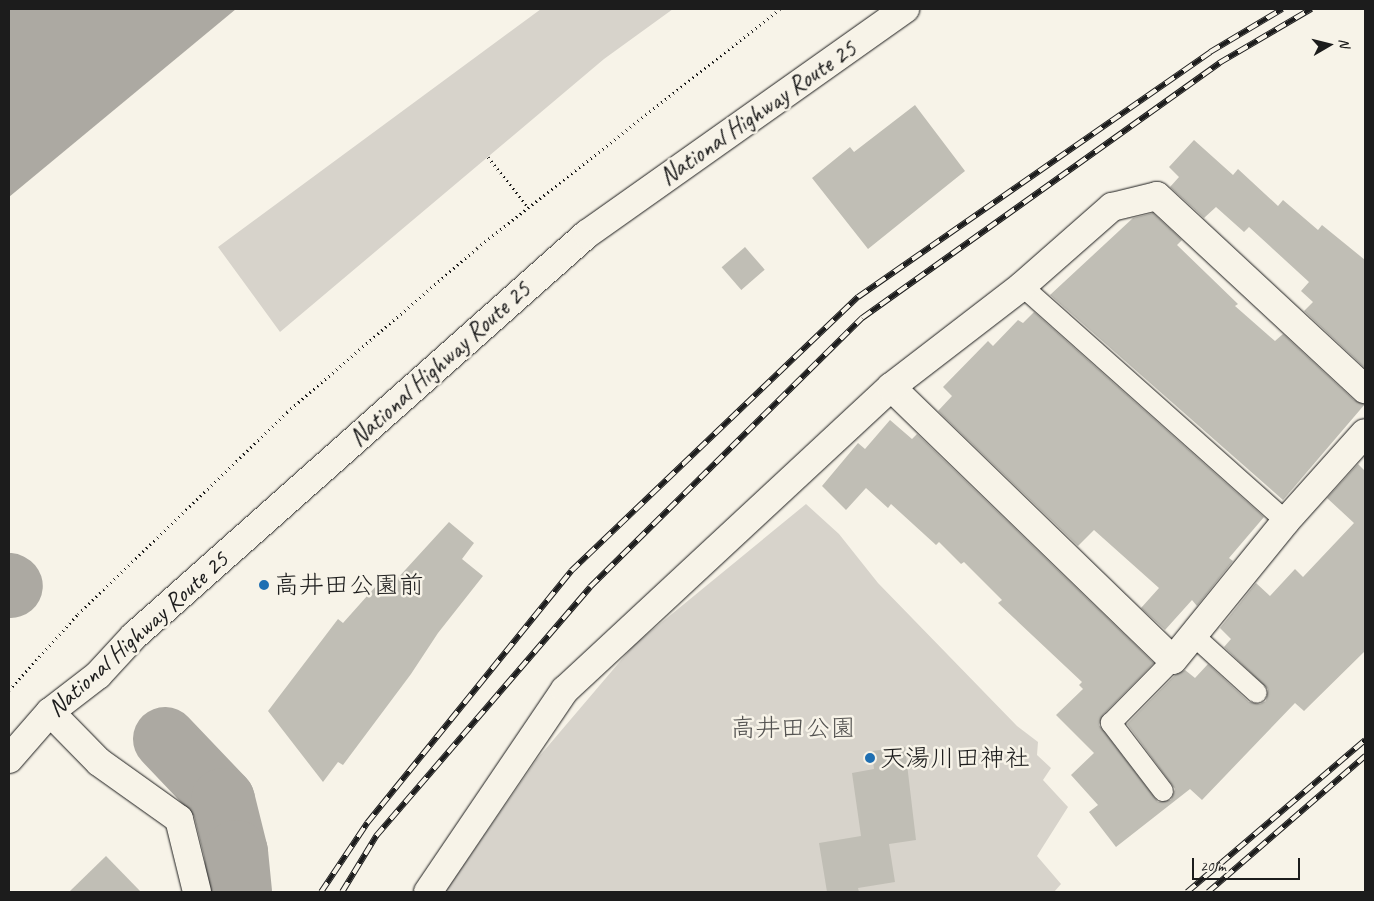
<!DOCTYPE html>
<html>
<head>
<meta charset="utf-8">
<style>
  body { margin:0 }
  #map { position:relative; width:1374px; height:901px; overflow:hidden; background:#f7f3e8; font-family:Caveat,"Klee One",sans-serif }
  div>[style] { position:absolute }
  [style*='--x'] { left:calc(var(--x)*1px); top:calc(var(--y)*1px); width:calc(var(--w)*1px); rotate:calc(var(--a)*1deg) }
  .green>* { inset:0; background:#d7d3cb }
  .water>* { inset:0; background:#aca9a2 }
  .river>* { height:64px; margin:-32px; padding:0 32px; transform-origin:32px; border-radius:32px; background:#aca9a2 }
  .building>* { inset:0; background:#c0beb5; transform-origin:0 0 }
  .path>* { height:3px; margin-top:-1.5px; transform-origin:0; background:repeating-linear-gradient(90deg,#1c1c1c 0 1px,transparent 0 5px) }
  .roads { filter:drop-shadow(0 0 1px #1c1c1c) drop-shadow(0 0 1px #1c1c1c) }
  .lane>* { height:20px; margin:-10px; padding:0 10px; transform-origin:10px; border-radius:10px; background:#f7f3e8 }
  .street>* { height:28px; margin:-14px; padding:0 14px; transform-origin:14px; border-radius:14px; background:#f7f3e8 }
  .highway>* { height:28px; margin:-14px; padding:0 14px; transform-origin:14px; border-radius:14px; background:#f7f3e8 }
  .rail>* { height:5.5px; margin-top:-2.75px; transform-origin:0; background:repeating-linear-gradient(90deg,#f7f3e8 0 11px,#1c1c1c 0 22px); box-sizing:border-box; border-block:1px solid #1c1c1c }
  .dots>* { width:14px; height:14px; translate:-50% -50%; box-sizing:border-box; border:2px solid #f7f3e8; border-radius:50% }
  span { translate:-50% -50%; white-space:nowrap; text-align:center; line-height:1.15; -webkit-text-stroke:5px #f7f3e8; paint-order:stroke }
  .street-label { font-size:25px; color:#1c1c1c }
  .poi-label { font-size:25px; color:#1c1c1c }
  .left { translate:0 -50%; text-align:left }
  .park-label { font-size:25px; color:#545351 }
  .frame { position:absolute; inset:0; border:10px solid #1c1c1c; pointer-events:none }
  .north { position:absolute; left:1304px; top:20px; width:50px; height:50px; -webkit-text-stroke:4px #f7f3e8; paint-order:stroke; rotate:82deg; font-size:14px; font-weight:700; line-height:20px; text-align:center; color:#1c1c1c }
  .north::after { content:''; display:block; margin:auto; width:18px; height:22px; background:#1c1c1c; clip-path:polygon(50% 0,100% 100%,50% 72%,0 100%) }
  .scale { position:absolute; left:1192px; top:858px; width:108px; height:22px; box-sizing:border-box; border:2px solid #1c1c1c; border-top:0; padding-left:6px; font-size:15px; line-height:18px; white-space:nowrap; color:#1c1c1c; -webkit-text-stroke:4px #f7f3e8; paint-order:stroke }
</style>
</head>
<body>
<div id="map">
  <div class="green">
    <i style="clip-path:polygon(541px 9px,673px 9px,604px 59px,280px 332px,218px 247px)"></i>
    <i style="clip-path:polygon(806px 504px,839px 534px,878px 583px,1017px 726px,1038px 742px,1037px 755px,1051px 768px,1043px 780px,1068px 807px,1037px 856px,1061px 884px,1054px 892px,445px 892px,537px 759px,634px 645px)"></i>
  </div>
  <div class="water">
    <i style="clip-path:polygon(9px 9px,236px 9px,9px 197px)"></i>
  </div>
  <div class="river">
    <i style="--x:9;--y:585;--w:2;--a:27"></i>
    <i style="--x:165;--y:739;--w:84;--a:46.4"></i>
    <i style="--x:223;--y:800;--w:54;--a:76"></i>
    <i style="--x:236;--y:852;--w:40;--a:84.3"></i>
  </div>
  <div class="building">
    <i style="clip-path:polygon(915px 105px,965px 171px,868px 249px,812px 178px,850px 147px,854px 152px)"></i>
    <i style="clip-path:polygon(1194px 140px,1233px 175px,1238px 169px,1278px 206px,1283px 200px,1318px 230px,1322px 225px,1365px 260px,1365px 368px,1304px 311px,1313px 302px,1301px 291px,1309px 282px,1249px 227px,1244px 232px,1216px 207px,1204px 218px,1170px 187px,1179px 177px,1169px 167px)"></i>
    <i style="clip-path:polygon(1153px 213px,1182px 240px,1177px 245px,1238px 304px,1235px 306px,1275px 341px,1283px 334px,1354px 400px,1365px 404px,1283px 500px,1050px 295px,1133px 218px)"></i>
    <i style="left:745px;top:247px;width:30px;height:31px;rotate:49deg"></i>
    <i style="clip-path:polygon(1034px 312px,1264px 517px,1229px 558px,1233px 561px,1197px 606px,1192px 600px,1165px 630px,1141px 608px,1159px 588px,1094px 530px,1078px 546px,938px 411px,952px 396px,943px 387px,988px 341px,993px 346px,1018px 320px,1023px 323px)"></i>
    <i style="clip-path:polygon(890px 420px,912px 439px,917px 434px,1154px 663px,1103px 715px,1099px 725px,1158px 802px,1171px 800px,1175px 789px,1127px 724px,1175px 675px,1185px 670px,1195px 678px,1208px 664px,1249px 702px,1260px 704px,1266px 701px,1268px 689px,1224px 647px,1231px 639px,1220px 628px,1256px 583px,1270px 596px,1295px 569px,1303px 577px,1354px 523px,1327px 498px,1358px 464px,1365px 471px,1365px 651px,1304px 711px,1295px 703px,1202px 800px,1190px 789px,1116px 847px,1089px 812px,1098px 805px,1071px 775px,1094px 753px,1056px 715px,1083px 689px,1079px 685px,1082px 682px,998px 603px,1002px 600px,964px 562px,961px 564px,939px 542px,936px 545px,891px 504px,888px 508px,866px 488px,846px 510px,822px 486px,858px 443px,865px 449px)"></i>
    <i style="clip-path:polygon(449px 522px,474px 543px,462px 559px,483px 576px,438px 633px,411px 674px,343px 765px,338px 762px,323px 782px,268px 711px,338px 619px,343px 623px,376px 586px,385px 592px)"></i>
    <i style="clip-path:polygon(905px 747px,916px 840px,889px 844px,895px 882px,858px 888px,859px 892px,827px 892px,819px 843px,861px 836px,852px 773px,874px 769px,872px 751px)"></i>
    <i style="clip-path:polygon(106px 856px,141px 892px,69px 892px)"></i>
  </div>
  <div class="path">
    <i style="--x:488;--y:157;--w:64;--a:51.3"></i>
    <i style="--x:9;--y:690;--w:103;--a:-47.8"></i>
    <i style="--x:78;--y:614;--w:291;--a:-44"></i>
    <i style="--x:287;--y:412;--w:251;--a:-40.8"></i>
    <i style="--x:477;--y:248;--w:386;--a:-38.3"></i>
  </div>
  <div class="roads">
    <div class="lane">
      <i style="--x:1022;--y:286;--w:353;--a:41.7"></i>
      <i style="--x:1193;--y:635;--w:86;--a:42.2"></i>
      <i style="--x:1163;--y:791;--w:86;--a:-127.4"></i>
      <i style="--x:1111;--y:723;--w:88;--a:-45.5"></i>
    </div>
    <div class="street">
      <i style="--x:891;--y:387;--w:392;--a:44.1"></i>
      <i style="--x:1173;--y:660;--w:179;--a:-50.9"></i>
      <i style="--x:1286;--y:521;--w:118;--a:-48.1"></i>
      <i style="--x:50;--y:712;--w:70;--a:45.6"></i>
      <i style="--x:99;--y:762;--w:98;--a:35.5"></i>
      <i style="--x:179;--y:819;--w:75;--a:76.1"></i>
      <i style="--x:428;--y:892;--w:244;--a:-55.9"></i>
      <i style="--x:565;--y:690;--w:445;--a:-42.9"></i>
      <i style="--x:891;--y:387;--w:165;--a:-37.6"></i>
      <i style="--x:1022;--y:286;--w:120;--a:-41.3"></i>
      <i style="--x:1112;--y:207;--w:46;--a:-13.7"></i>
      <i style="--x:1157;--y:196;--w:284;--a:42.9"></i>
    </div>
    <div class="highway">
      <i style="--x:9;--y:759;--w:62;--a:-48.9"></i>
      <i style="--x:50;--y:712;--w:61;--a:-37.6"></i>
      <i style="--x:98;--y:675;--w:53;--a:-47.3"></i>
      <i style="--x:134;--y:636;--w:606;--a:-41.59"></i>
      <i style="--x:587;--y:234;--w:390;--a:-35.3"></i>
    </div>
  </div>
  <div class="rail">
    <i style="--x:321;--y:892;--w:83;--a:-56.3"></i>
    <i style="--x:367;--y:823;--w:324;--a:-51"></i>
    <i style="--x:571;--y:571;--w:397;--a:-43.7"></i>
    <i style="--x:858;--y:297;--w:429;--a:-34.8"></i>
    <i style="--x:1210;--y:52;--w:84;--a:-30.8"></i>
    <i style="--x:342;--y:892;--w:66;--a:-58.7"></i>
    <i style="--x:376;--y:836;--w:328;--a:-49.3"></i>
    <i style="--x:590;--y:587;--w:383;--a:-44.7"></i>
    <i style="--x:862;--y:318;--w:439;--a:-35.5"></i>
    <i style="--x:1219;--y:63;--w:107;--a:-30.4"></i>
    <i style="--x:1187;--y:892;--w:234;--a:-40.5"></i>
    <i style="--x:1208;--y:892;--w:208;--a:-40.9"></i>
  </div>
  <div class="dots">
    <i style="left:264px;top:585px;background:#1f6fb2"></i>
    <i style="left:870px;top:758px;background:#1f6fb2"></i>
  </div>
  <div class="street-label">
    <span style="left:758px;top:113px;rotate:-35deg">National Highway Route 25</span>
    <span style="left:440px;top:364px;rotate:-42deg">National Highway Route 25</span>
    <span style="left:138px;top:634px;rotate:-42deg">National Highway Route 25</span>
  </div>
  <div class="poi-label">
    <span class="left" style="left:274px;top:585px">高井田公園前</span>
    <span class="left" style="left:880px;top:758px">天湯川田神社</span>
  </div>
  <div class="park-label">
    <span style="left:793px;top:728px">高井田公園</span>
  </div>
  <div class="frame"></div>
  <div class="north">N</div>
  <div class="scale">20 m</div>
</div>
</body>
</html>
